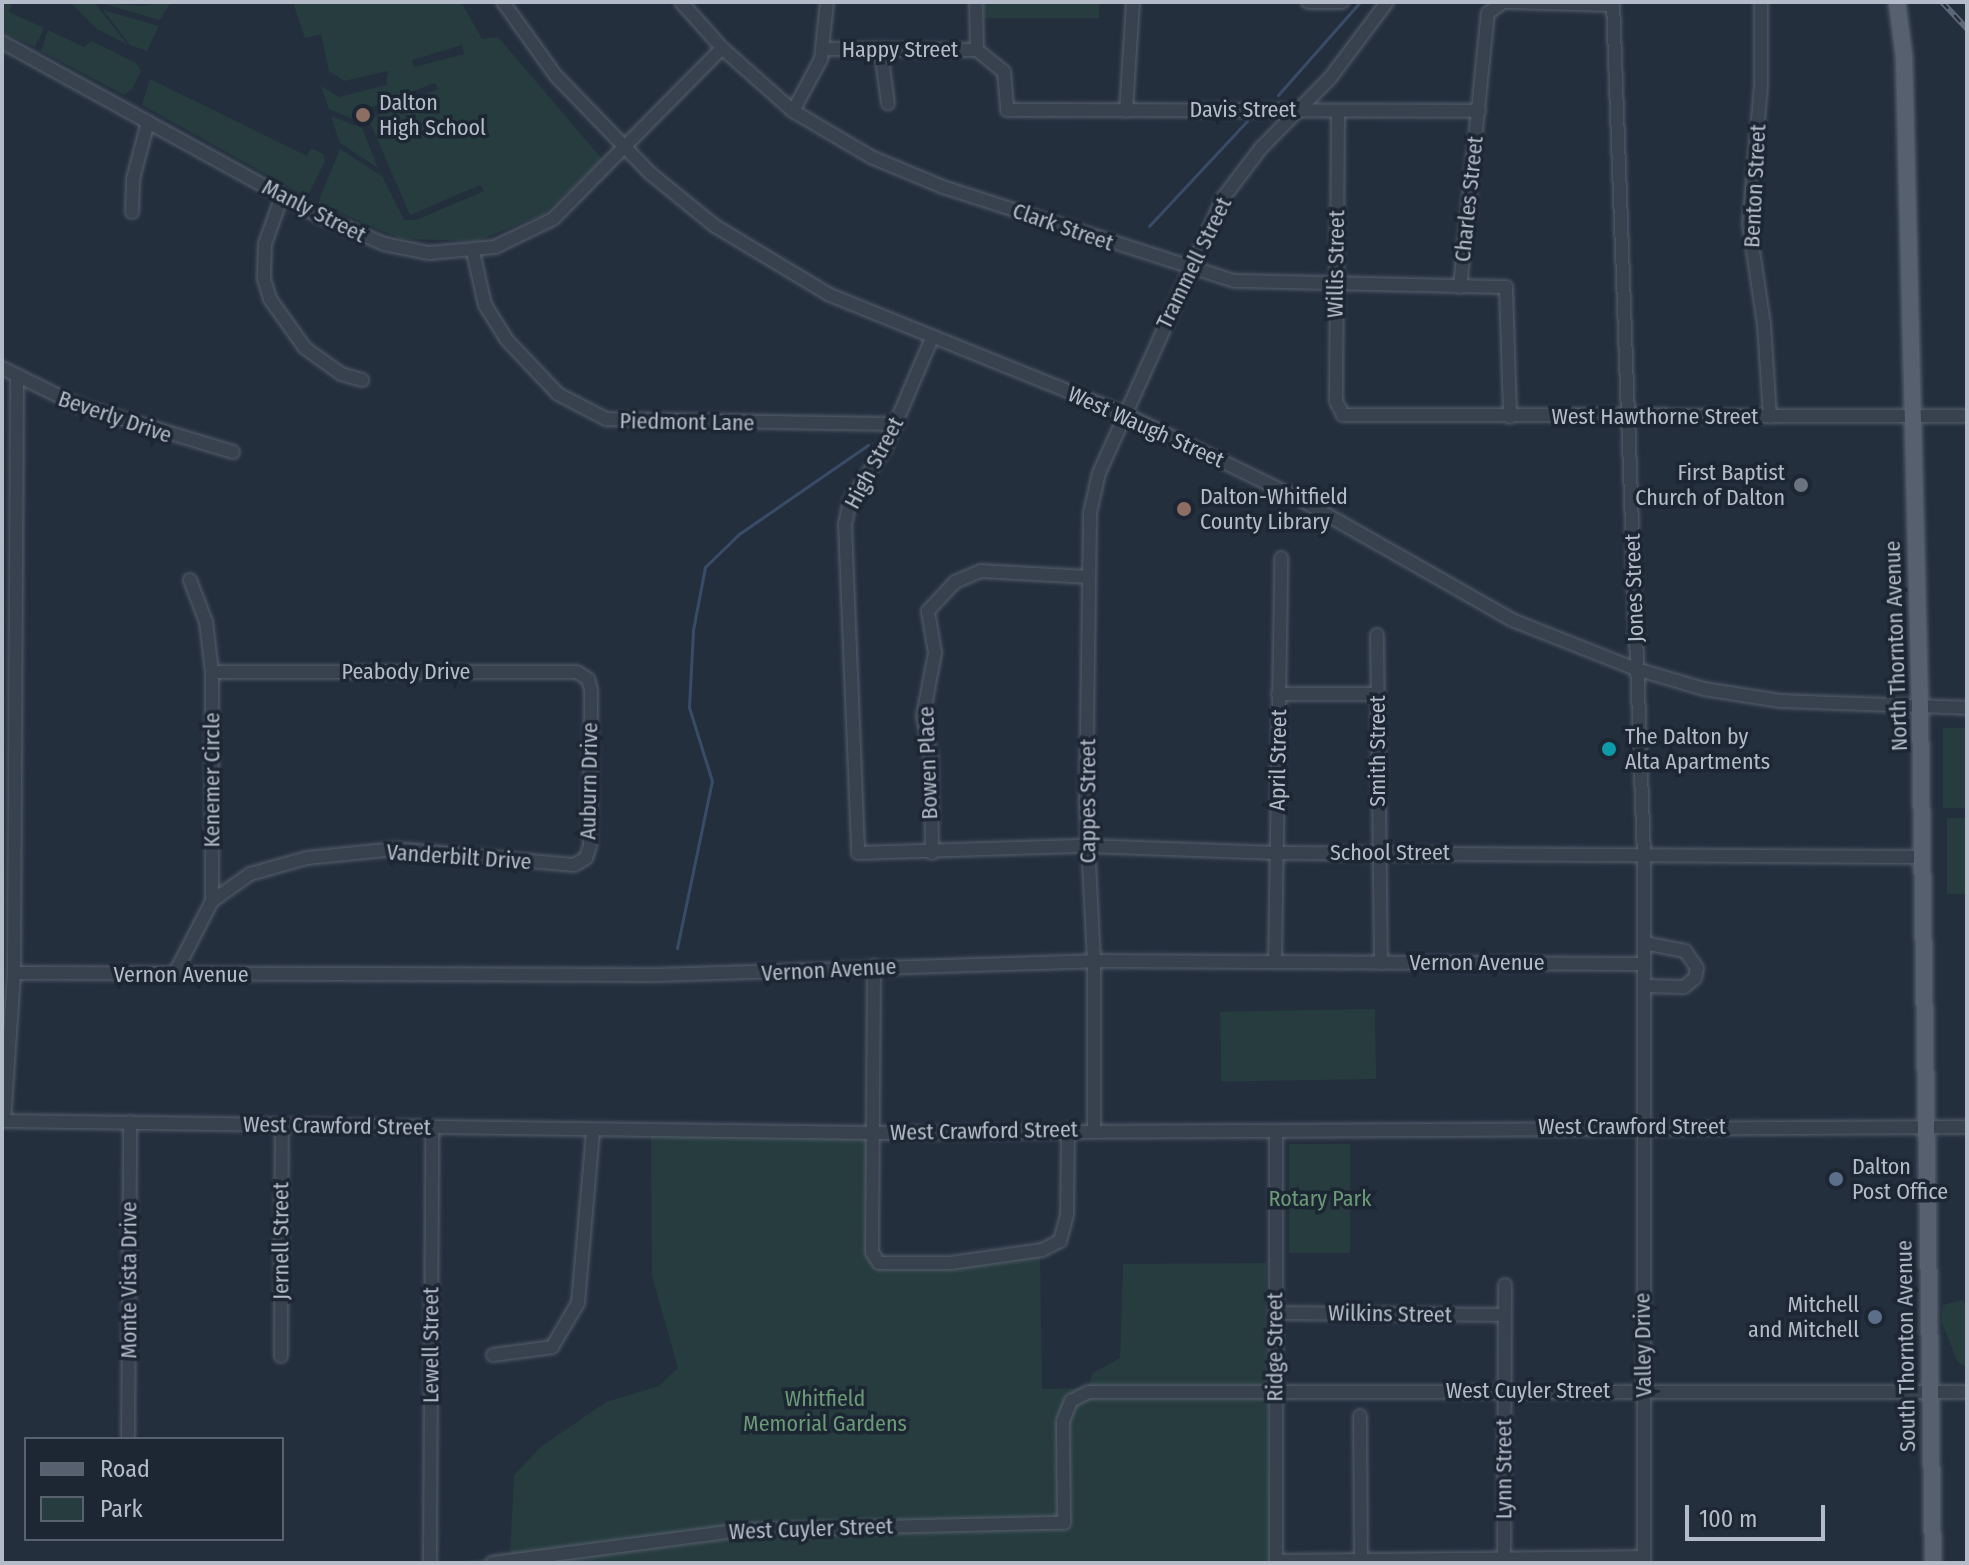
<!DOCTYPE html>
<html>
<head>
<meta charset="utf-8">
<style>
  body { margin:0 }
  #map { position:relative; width:1969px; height:1565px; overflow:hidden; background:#242f3e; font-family:"Fira Sans Condensed",sans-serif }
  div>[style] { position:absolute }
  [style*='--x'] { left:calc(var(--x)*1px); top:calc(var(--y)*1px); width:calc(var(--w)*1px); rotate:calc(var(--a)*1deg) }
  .green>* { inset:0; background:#263c3f; transform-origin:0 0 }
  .stream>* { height:3px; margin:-1.5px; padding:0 1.5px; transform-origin:1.5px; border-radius:1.5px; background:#394c67 }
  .roads { filter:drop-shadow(0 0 2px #565f6c) drop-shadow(0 0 2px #565f6c) }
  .minor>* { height:12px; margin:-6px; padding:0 6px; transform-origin:6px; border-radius:6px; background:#38414e }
  .major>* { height:16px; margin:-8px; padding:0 8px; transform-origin:8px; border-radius:8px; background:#56606e }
  .rail>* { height:6px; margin-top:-3px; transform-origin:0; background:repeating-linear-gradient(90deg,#1d2633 0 9px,#5a6575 0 18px); box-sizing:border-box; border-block:2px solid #5a6575 }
  .dots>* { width:22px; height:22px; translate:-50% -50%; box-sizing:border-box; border:4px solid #1d2633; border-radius:50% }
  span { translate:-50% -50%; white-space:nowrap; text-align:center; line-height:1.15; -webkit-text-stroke:7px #1d2633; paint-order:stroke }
  .street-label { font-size:22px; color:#b4bcc9 }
  .poi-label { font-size:22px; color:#b4bcc9 }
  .left { translate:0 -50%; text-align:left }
  .right { translate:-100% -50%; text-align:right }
  .park-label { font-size:22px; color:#6b9a76 }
  .frame { position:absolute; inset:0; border:4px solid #b4bcc9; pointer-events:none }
  .legend { position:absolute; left:24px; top:1437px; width:260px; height:104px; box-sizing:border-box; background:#1d2633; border:2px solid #59626f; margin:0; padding:10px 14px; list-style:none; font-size:24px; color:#b4bcc9 }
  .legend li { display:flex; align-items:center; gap:16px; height:40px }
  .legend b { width:40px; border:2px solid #59626f }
  .scale { position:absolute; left:1685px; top:1505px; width:140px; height:36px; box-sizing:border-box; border:4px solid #b4bcc9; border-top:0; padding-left:10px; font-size:24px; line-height:28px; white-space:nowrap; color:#b4bcc9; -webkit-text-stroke:6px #1d2633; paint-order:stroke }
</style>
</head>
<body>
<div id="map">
  <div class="green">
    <i style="clip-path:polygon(2px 2px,12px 3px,9px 12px,44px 28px,35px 47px,2px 32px)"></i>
    <i style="clip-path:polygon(70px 2px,94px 2px,127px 44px,97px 29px)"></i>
    <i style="clip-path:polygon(98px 2px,141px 6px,171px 2px,160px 20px)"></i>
    <i style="clip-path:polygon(evenodd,293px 2px,461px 2px,482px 39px,498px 37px,602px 159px,544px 214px,477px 241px,401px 239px,318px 203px,340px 149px,382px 176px,404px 220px,416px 220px,484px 191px,480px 185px,410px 215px,369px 120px,360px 122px,329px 109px,321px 86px,339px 97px,386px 85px,388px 71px,344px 81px,329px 71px,321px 34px,305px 38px,293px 2px,462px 45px,464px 54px,414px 67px,412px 60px,462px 45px,293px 2px,435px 83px,438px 89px,369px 119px,363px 110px,435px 83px)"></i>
    <i style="left:984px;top:2px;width:115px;height:16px"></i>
    <i style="clip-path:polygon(103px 10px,159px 26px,147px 51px,130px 45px)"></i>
    <i style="clip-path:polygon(48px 30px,84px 47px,91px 41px,136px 63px,141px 71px,132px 89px,124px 95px,41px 51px)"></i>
    <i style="clip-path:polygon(150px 79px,307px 156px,311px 148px,323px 154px,325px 161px,307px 197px,142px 105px)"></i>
    <i style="clip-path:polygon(331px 116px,362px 128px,378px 168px,340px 143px)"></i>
    <i style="left:1943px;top:728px;width:24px;height:80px"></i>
    <i style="left:1947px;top:818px;width:20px;height:76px"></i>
    <i style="left:1375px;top:1009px;width:70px;height:155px;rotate:89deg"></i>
    <i style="clip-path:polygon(651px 1136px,868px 1137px,867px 1244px,885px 1269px,923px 1270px,1040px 1255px,1042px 1389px,1087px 1388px,1093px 1373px,1120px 1358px,1123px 1264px,1266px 1263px,1270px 1563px,451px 1563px,510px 1555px,514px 1475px,542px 1446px,606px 1402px,659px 1386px,678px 1368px,652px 1276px)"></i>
    <i style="left:1289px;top:1144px;width:61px;height:109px"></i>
    <i style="clip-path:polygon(1963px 1300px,1967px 1308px,1967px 1367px,1958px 1363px,1941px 1321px,1943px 1305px)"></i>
  </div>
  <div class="stream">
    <i style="--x:1278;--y:95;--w:124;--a:-48.6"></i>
    <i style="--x:1149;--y:226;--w:144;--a:-47"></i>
    <i style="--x:677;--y:948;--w:171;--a:-78.2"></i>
    <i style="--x:712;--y:781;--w:77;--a:-107.3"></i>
    <i style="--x:689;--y:707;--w:77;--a:-87"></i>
    <i style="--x:693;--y:630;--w:64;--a:-79.2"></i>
    <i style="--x:705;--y:567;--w:47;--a:-44.1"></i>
    <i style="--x:739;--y:534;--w:157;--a:-34.6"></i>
  </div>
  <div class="roads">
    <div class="minor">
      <i style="--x:503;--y:2;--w:91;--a:54.4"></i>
      <i style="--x:556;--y:76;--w:136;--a:45.9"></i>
      <i style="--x:651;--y:174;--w:82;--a:39.1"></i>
      <i style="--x:715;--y:226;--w:134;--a:31"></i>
      <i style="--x:830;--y:295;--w:318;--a:22"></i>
      <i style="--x:1125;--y:414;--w:196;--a:26"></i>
      <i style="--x:1301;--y:500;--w:243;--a:29.6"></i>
      <i style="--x:1512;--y:620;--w:133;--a:21.6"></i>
      <i style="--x:1636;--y:669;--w:71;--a:16.4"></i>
      <i style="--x:1704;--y:689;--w:77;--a:9"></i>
      <i style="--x:1780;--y:701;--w:187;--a:2.1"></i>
      <i style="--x:681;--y:2;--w:62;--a:48.3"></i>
      <i style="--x:722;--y:48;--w:95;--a:41.6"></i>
      <i style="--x:793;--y:111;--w:91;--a:30.5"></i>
      <i style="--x:871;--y:157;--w:78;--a:22.6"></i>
      <i style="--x:943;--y:187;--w:306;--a:17.9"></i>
      <i style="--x:1234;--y:281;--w:272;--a:1.3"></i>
      <i style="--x:1506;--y:287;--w:130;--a:88.2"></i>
      <i style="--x:976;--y:2;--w:48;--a:88.8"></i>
      <i style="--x:977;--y:50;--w:35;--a:39"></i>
      <i style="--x:1004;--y:72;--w:38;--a:85"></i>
      <i style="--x:1007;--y:110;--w:472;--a:0.1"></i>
      <i style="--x:1308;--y:2;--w:34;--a:0"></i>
      <i style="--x:1613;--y:2;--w:854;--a:87.92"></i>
      <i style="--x:1644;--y:855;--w:708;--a:90"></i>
      <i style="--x:1761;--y:2;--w:83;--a:90"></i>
      <i style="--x:1761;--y:85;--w:140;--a:94.9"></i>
      <i style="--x:1749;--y:224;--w:101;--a:81.5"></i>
      <i style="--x:1764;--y:324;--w:93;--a:86.3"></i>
      <i style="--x:2;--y:42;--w:355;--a:28.8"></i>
      <i style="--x:313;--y:213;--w:77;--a:23.6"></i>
      <i style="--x:384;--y:244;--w:46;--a:11.3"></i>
      <i style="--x:429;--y:253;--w:66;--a:-5.2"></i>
      <i style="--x:495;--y:247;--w:64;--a:-25.8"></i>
      <i style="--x:553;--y:219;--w:240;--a:-45.3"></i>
      <i style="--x:823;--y:49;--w:154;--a:0.4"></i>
      <i style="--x:881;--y:52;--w:52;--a:82.3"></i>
      <i style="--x:793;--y:111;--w:59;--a:-61.7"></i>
      <i style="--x:821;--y:59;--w:57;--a:-84"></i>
      <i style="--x:1126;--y:111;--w:109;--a:-86.3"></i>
      <i style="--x:1338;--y:111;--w:290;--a:90.4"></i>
      <i style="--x:1336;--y:401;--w:16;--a:63"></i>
      <i style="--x:1343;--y:415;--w:624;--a:0.09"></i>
      <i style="--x:282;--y:196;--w:51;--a:109.5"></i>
      <i style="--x:265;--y:244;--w:35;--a:92"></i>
      <i style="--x:264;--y:279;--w:21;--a:73"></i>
      <i style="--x:270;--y:299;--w:60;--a:54.5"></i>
      <i style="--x:305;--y:348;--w:44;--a:35.8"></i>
      <i style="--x:341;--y:374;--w:22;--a:16"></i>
      <i style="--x:132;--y:212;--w:33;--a:-88"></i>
      <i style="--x:133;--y:179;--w:59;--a:-75.3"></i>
      <i style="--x:473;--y:252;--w:54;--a:77.2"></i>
      <i style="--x:485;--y:305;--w:40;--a:58"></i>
      <i style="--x:506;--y:339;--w:76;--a:46.6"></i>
      <i style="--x:558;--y:394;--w:54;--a:27.5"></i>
      <i style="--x:606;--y:419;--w:291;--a:1"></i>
      <i style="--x:1460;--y:287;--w:275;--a:-84.2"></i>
      <i style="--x:1488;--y:13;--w:19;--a:-36"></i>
      <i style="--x:1503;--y:2;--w:110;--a:1.6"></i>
      <i style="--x:932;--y:338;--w:120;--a:113.1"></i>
      <i style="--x:885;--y:448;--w:64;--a:123.4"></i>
      <i style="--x:850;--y:501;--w:24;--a:102"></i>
      <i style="--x:845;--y:524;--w:329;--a:87.7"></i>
      <i style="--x:858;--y:853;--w:228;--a:-1.8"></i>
      <i style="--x:1086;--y:846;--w:191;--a:2.1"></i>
      <i style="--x:1277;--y:853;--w:645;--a:0.36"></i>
      <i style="--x:2;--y:368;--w:84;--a:26.3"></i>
      <i style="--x:77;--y:405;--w:163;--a:16.8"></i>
      <i style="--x:1377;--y:635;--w:328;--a:89.3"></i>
      <i style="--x:1278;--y:694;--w:100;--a:0"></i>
      <i style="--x:932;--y:853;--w:96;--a:-90.6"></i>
      <i style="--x:931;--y:757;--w:42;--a:-101"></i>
      <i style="--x:923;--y:716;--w:64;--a:-79.2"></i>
      <i style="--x:935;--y:653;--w:43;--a:-99.5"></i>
      <i style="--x:928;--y:611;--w:40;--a:-47"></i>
      <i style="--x:955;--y:582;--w:28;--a:-23"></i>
      <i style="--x:981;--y:571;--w:107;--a:3.2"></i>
      <i style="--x:212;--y:901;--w:47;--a:-35.4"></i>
      <i style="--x:250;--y:874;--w:59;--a:-15.7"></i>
      <i style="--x:307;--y:858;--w:89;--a:-5.8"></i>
      <i style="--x:396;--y:849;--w:179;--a:5.1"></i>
      <i style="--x:574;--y:865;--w:14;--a:-30"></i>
      <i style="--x:586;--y:858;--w:13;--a:-72"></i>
      <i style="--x:590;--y:846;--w:156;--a:-89.6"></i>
      <i style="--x:591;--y:690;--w:11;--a:-105"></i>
      <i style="--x:588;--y:679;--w:13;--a:-148"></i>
      <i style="--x:577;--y:672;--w:365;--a:180"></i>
      <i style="--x:1275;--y:962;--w:404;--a:-89.1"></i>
      <i style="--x:874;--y:966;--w:286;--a:90.4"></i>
      <i style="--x:872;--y:1252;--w:13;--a:58"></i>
      <i style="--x:879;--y:1263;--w:72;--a:0"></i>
      <i style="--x:951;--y:1263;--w:92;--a:-8.1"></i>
      <i style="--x:1042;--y:1250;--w:20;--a:-27"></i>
      <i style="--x:1060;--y:1241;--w:28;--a:-75"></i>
      <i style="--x:1067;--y:1214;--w:84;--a:-89.3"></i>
      <i style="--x:14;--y:973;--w:643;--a:0.18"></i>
      <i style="--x:657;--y:975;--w:437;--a:-1.8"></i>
      <i style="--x:1094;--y:961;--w:550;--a:0.31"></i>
      <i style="--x:174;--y:975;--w:83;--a:-62.8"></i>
      <i style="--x:212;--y:901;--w:229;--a:-90"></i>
      <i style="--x:212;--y:672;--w:50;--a:-96.8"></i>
      <i style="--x:206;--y:622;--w:45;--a:-110.9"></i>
      <i style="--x:1644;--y:986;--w:40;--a:1.4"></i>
      <i style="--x:1684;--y:987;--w:14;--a:-39"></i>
      <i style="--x:1695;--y:978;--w:10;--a:-79"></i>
      <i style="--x:1697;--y:968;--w:21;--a:-125"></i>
      <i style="--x:1685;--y:951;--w:42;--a:-169"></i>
      <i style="--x:2;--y:1121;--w:871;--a:0.79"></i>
      <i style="--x:873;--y:1133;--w:1094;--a:-0.31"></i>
      <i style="--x:4;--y:1121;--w:148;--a:-86.1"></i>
      <i style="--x:14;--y:973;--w:594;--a:-89.71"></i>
      <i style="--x:1094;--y:1130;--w:169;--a:-90"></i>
      <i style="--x:1094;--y:961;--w:157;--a:-92.9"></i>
      <i style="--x:1086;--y:804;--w:291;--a:-89.2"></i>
      <i style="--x:1090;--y:513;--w:41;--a:-77.3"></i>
      <i style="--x:1099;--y:473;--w:302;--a:-65.7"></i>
      <i style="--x:1223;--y:198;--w:63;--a:-52.8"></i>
      <i style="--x:1261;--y:148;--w:98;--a:-45.4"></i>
      <i style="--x:1330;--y:78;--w:95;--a:-53.1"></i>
      <i style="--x:1275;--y:1313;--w:229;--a:0.5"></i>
      <i style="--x:493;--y:1355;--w:60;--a:-7.7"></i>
      <i style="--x:552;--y:1347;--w:51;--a:-59.4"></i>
      <i style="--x:578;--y:1303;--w:174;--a:-85"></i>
      <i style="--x:281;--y:1356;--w:230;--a:-89.8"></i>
      <i style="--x:1360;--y:1416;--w:147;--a:89.6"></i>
      <i style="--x:128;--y:1439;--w:317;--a:-89.6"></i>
      <i style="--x:1504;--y:1557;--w:272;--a:-89.8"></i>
      <i style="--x:1276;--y:1561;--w:368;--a:-0.6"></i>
      <i style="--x:430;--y:1563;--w:436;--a:-89.7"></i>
      <i style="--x:492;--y:1563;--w:254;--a:-7.5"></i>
      <i style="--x:744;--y:1530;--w:320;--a:-1.3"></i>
      <i style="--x:1064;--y:1523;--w:102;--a:-90.6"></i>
      <i style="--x:1063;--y:1421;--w:22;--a:-68"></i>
      <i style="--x:1071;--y:1401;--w:20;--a:-27"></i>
      <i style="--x:1089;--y:1392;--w:878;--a:0"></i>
      <i style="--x:1276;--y:1563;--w:432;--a:-90"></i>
    </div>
    <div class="major">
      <i style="--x:1897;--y:2;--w:55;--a:82.7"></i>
      <i style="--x:1904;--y:57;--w:651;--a:88.59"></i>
      <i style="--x:1920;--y:708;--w:855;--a:89.13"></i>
    </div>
  </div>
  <div class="rail">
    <i style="--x:1942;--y:2;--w:37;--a:47"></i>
  </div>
  <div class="dots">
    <i style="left:363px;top:115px;background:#8d6e63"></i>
    <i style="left:1801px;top:485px;background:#6b7280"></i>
    <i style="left:1184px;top:509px;background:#8d6e63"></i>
    <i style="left:1609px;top:749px;background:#0f9aa8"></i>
    <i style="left:1836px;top:1179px;background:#5c6f8a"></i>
    <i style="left:1875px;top:1317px;background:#5c6f8a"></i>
  </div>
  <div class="street-label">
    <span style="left:900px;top:50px">Happy Street</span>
    <span style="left:1243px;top:110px">Davis Street</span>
    <span style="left:1755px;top:186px;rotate:-87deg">Benton Street</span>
    <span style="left:1469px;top:199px;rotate:-84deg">Charles Street</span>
    <span style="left:314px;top:211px;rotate:27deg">Manly Street</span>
    <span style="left:1063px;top:227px;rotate:19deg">Clark Street</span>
    <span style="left:1194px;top:263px;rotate:-64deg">Trammell Street</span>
    <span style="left:1336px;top:264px;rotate:-89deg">Willis Street</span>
    <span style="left:115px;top:417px;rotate:19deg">Beverly Drive</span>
    <span style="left:1655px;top:417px">West Hawthorne Street</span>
    <span style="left:687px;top:422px;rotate:1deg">Piedmont Lane</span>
    <span style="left:1146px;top:427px;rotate:24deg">West Waugh Street</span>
    <span style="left:874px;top:463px;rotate:-62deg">High Street</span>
    <span style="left:1634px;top:588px;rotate:-92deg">Jones Street</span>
    <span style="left:1896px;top:646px;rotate:-92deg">North Thornton Avenue</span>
    <span style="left:406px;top:672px">Peabody Drive</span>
    <span style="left:1378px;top:751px;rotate:-90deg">Smith Street</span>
    <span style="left:1278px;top:760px;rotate:-89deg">April Street</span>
    <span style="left:928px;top:763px;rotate:-92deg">Bowen Place</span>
    <span style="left:212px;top:780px;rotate:-90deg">Kenemer Circle</span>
    <span style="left:589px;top:781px;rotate:-89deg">Auburn Drive</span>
    <span style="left:1088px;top:801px;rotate:-90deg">Cappes Street</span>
    <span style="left:1390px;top:853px">School Street</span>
    <span style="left:459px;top:857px;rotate:4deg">Vanderbilt Drive</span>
    <span style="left:1477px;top:963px">Vernon Avenue</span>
    <span style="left:829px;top:970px;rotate:-3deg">Vernon Avenue</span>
    <span style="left:181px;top:975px">Vernon Avenue</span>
    <span style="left:337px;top:1126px;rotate:1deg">West Crawford Street</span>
    <span style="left:1632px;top:1127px">West Crawford Street</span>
    <span style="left:984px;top:1131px;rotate:-1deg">West Crawford Street</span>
    <span style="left:281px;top:1241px;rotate:-90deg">Jernell Street</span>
    <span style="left:129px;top:1280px;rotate:-90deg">Monte Vista Drive</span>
    <span style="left:1390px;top:1314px;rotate:1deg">Wilkins Street</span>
    <span style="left:431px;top:1345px;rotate:-90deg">Lewell Street</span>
    <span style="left:1643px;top:1345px;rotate:-91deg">Valley Drive</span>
    <span style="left:1906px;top:1346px;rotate:-91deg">South Thornton Avenue</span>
    <span style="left:1275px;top:1347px;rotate:-90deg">Ridge Street</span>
    <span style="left:1528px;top:1391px">West Cuyler Street</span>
    <span style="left:1504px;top:1469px;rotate:-90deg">Lynn Street</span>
    <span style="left:811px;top:1529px;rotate:-2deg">West Cuyler Street</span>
  </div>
  <div class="poi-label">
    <span class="left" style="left:379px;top:115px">Dalton<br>High School</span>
    <span class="right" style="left:1785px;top:485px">First Baptist<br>Church of Dalton</span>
    <span class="left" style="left:1200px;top:509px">Dalton-Whitfield<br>County Library</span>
    <span class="left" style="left:1625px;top:749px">The Dalton by<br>Alta Apartments</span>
    <span class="left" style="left:1852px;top:1179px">Dalton<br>Post Office</span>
    <span class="right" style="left:1859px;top:1317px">Mitchell<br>and Mitchell</span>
  </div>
  <div class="park-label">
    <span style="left:1320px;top:1199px">Rotary Park</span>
    <span style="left:825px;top:1411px">Whitfield<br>Memorial Gardens</span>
  </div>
  <div class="frame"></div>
  <ul class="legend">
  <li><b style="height:10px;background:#56606e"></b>Road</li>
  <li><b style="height:22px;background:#263c3f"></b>Park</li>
  </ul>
  <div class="scale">100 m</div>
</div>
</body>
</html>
